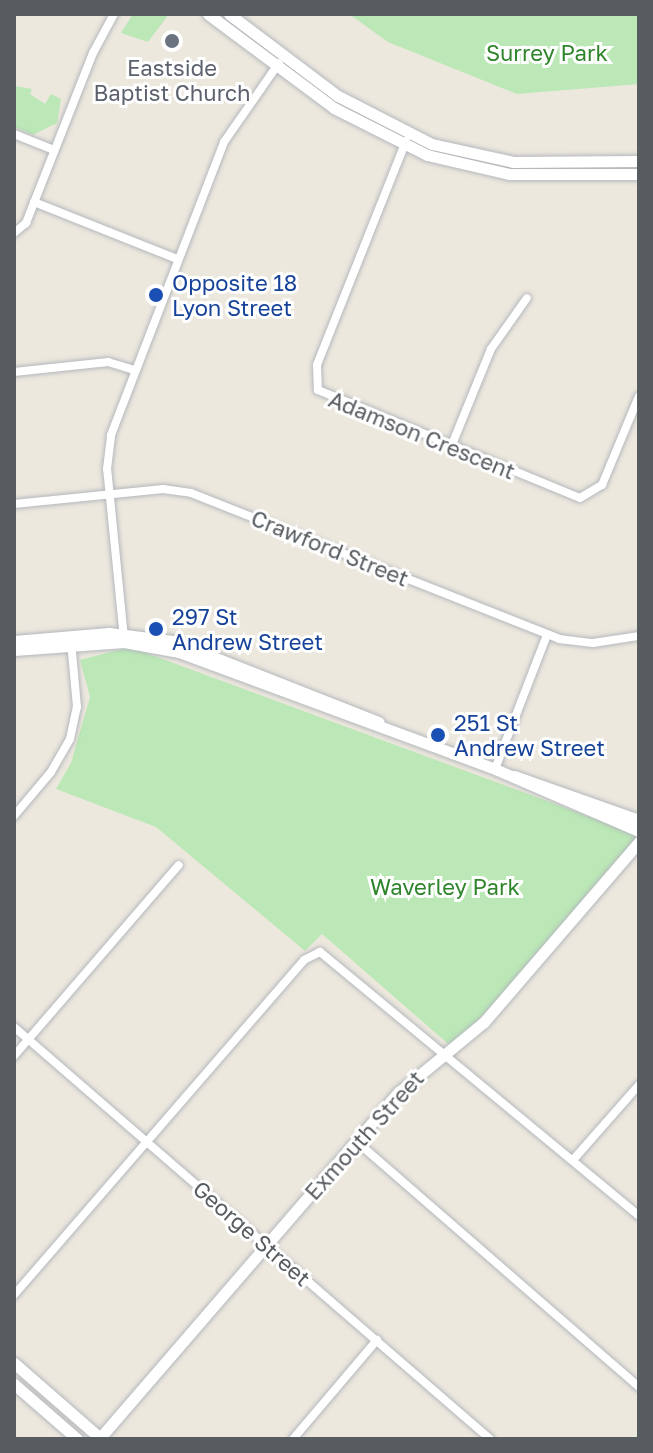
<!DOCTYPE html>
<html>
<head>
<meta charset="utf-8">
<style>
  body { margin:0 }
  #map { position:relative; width:653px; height:1453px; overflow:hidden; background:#ede8de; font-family:"Golos Text",sans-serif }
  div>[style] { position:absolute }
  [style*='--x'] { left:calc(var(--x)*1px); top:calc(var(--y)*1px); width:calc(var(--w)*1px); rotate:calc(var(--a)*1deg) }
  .green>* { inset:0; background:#bbe8b6 }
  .roads { filter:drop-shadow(0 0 2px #b4b8bd) drop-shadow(0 0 2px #b4b8bd) }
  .street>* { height:8px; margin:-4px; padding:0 4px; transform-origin:4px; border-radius:4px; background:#fff }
  .secondary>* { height:11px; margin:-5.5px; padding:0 5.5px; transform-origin:5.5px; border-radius:5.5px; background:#fff }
  .dots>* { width:22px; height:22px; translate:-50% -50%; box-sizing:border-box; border:4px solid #fff; border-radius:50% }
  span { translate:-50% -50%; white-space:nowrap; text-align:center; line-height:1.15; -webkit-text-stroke:6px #fff; paint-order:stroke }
  .park-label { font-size:22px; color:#2e852b }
  .worship-label { font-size:22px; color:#5b616d }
  .transit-label { font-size:22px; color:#164399 }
  .left { translate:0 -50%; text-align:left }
  .street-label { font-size:22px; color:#575c61 }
  .frame { position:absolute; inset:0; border:16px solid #575c61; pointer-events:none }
</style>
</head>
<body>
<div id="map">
  <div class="green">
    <i style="clip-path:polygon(133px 14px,169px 14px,148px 42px,121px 33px)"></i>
    <i style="clip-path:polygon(349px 14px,639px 14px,639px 84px,517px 94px,388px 42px)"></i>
    <i style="clip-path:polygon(14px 86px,32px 89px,30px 94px,45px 104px,51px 94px,61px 99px,57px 123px,33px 135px,14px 127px)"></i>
    <i style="clip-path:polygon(130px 647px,639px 835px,639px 844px,454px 1049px,322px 934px,305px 951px,156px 827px,56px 789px,71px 763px,90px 697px,80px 660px)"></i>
  </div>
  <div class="roads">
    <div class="street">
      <i style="--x:14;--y:134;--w:43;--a:21.8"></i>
      <i style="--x:406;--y:141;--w:241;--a:111.7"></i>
      <i style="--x:317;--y:365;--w:25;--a:88"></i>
      <i style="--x:318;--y:390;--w:283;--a:22.4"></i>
      <i style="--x:580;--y:498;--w:26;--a:-31"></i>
      <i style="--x:602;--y:485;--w:96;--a:-67.4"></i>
      <i style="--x:34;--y:202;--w:154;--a:21.7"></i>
      <i style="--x:14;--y:233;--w:16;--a:-40"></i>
      <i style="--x:26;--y:223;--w:183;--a:-68.5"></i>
      <i style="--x:93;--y:53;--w:44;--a:-61.7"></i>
      <i style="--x:14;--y:372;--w:95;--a:-6.1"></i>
      <i style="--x:108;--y:362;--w:27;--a:17"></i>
      <i style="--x:451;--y:447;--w:106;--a:-67.8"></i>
      <i style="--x:491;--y:349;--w:62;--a:-54.8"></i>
      <i style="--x:14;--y:504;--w:150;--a:-5.7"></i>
      <i style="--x:163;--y:489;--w:28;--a:8"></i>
      <i style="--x:191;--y:493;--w:396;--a:21.6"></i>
      <i style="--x:559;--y:639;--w:34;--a:7"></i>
      <i style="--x:593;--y:643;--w:47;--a:-8.7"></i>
      <i style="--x:124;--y:638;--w:170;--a:-95.7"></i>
      <i style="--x:107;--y:469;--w:34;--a:-83"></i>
      <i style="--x:111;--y:435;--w:314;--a:-68.9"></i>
      <i style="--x:224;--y:142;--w:96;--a:-55.2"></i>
      <i style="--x:495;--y:769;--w:144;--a:-68.8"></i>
      <i style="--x:14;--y:816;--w:57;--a:-49.9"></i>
      <i style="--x:51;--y:772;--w:38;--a:-60"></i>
      <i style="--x:70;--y:739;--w:33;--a:-78"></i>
      <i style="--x:77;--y:707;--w:66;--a:-95.2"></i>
      <i style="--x:14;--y:1027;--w:630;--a:40.88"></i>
      <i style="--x:14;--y:1056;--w:252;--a:-49.2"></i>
      <i style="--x:356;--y:1141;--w:375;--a:41"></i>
      <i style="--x:573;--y:1160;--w:100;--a:-48.7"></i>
      <i style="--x:14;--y:1295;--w:443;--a:-49.1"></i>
      <i style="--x:304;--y:960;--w:18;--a:-27"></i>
      <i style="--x:320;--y:952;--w:414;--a:39.6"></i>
      <i style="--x:293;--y:1439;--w:130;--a:-49.7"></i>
    </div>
    <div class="secondary">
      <i style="--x:208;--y:14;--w:157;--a:36.7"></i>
      <i style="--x:334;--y:108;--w:104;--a:26.8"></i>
      <i style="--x:427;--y:155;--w:84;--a:13"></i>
      <i style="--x:509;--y:174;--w:130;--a:0"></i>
      <i style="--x:229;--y:14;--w:136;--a:37"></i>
      <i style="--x:338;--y:96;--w:106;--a:27.1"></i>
      <i style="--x:432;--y:144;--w:83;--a:12.5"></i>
      <i style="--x:513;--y:162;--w:126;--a:-0.5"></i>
      <i style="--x:14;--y:641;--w:95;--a:-4.8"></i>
      <i style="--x:109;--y:633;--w:64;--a:7.1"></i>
      <i style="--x:173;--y:641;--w:221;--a:21.5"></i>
      <i style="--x:14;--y:650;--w:110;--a:-4.2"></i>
      <i style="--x:124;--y:642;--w:56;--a:10.3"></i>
      <i style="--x:179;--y:652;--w:337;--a:20.3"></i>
      <i style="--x:495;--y:769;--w:157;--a:23.3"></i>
      <i style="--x:514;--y:776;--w:133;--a:19.4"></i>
      <i style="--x:14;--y:1363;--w:116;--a:41.1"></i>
      <i style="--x:14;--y:1384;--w:84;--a:41.1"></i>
      <i style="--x:99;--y:1439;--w:459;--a:-49.2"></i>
      <i style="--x:399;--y:1092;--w:110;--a:-39.5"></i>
      <i style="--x:484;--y:1022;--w:238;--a:-49.3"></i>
    </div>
  </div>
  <div class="dots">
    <i style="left:172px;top:41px;background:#6b7280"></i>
    <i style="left:156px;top:295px;background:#1a4fb4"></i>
    <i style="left:156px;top:629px;background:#1a4fb4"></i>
    <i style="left:438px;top:735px;background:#1a4fb4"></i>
  </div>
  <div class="park-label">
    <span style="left:547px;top:53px">Surrey Park</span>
    <span style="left:445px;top:887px">Waverley Park</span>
  </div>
  <div class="worship-label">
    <span style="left:172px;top:80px">Eastside<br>Baptist Church</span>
  </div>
  <div class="transit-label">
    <span class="left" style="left:172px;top:295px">Opposite 18<br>Lyon Street</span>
    <span class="left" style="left:172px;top:629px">297 St<br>Andrew Street</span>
    <span class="left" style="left:454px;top:735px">251 St<br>Andrew Street</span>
  </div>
  <div class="street-label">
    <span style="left:422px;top:435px;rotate:22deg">Adamson Crescent</span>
    <span style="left:330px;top:548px;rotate:22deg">Crawford Street</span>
    <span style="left:364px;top:1135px;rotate:-48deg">Exmouth Street</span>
    <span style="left:252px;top:1233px;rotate:41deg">George Street</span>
  </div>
  <div class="frame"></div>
</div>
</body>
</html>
